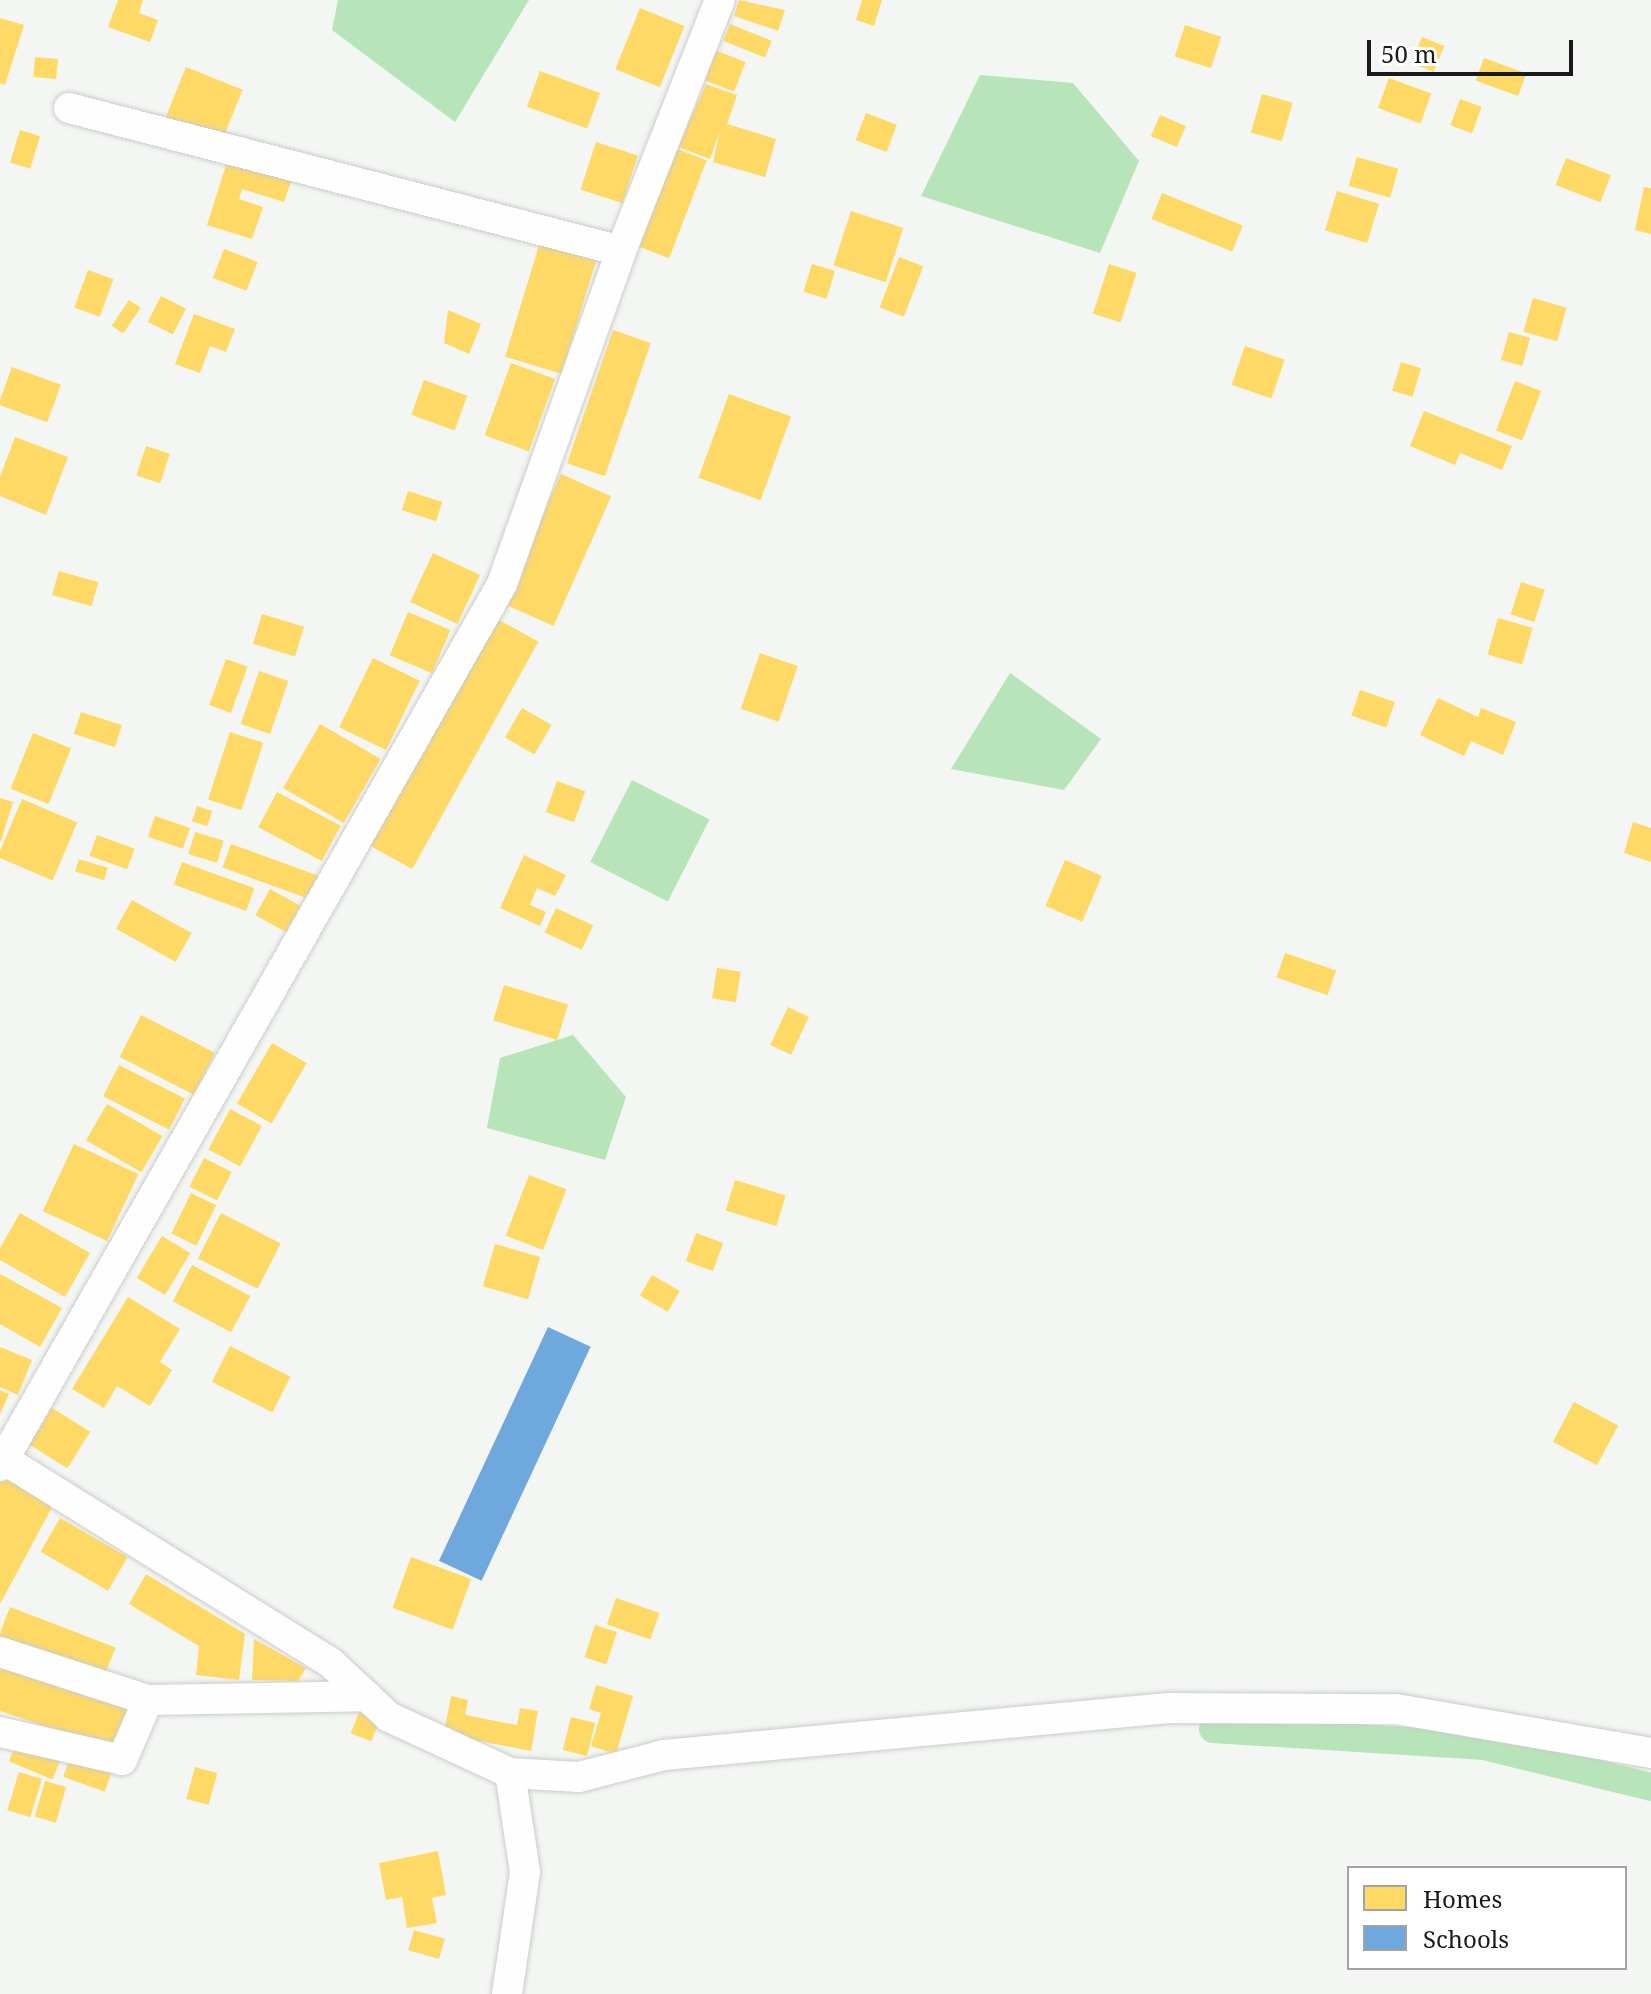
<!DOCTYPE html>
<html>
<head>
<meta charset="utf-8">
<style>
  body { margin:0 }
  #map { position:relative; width:1651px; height:1994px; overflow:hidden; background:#f3f6f3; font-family:"Noto Serif",serif }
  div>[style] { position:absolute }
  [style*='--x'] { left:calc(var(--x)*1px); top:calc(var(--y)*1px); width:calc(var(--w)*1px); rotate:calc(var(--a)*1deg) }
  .water>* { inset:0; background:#b7e5b9; transform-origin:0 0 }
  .homes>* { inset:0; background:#ffd966; transform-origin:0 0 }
  .schools>* { inset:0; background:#6fa8dc; transform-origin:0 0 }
  .canal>* { height:28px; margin:-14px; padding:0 14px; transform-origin:14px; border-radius:14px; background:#b7e5b9 }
  .roads { filter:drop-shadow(0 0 2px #cacdca) drop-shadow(0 0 2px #cacdca) }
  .minor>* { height:30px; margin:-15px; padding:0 15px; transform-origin:15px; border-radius:15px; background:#fdfefd }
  span { translate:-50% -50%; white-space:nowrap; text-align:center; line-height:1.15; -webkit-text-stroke:8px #fff; paint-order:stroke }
  .legend { position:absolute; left:1347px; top:1866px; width:280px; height:104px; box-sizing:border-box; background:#fff; border:2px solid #a3a3a3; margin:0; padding:10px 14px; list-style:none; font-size:24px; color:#191a19 }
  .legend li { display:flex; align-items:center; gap:16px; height:40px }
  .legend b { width:40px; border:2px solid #a3a3a3 }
  .scale { position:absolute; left:1367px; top:40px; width:206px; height:36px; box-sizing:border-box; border:4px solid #191a19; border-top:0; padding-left:10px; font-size:24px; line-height:28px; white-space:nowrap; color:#191a19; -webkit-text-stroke:6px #fff; paint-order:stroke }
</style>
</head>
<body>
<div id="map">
  <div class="water">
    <i style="clip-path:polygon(338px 0,529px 0,455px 122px,332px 30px)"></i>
    <i style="clip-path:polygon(980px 75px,1073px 83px,1139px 161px,1100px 253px,921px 196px)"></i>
    <i style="clip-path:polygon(1010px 673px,1101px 739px,1064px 790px,951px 769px)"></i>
    <i style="left:632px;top:780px;width:87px;height:92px;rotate:27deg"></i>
    <i style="clip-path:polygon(573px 1035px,626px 1097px,605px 1160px,487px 1128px,500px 1058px)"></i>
  </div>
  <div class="homes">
    <i style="clip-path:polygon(118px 0,143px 0,139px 13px,158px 20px,150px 42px,108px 27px)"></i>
    <i style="clip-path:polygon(739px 0,785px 10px,778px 31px,734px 16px)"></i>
    <i style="clip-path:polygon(862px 0,882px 0,874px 26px,856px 20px)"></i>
    <i style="left:640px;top:8px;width:48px;height:66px;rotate:22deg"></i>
    <i style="clip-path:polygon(0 18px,24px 25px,5px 85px,0 83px)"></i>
    <i style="left:730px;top:24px;width:45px;height:18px;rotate:22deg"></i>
    <i style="left:1185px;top:25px;width:38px;height:33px;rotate:18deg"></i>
    <i style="left:1422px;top:37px;width:24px;height:28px;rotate:22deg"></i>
    <i style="left:712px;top:49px;width:36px;height:32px;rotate:21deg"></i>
    <i style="left:35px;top:57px;width:23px;height:20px;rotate:5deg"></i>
    <i style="left:1484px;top:58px;width:45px;height:24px;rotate:20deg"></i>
    <i style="left:186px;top:67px;width:61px;height:59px;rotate:22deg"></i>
    <i style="left:540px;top:71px;width:64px;height:38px;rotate:20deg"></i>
    <i style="left:1389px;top:78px;width:45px;height:32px;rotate:20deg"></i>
    <i style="clip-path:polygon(706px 84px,737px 95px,727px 124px,776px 139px,765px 177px,713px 162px,720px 131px,710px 159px,678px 147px)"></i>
    <i style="left:1262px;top:94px;width:32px;height:40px;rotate:16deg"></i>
    <i style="left:1460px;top:99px;width:23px;height:28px;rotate:20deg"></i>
    <i style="left:866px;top:113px;width:33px;height:29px;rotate:21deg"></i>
    <i style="left:1160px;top:115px;width:28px;height:23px;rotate:23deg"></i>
    <i style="left:20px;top:130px;width:21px;height:34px;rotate:17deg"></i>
    <i style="left:596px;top:142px;width:44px;height:50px;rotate:18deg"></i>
    <i style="left:675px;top:148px;width:34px;height:105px;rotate:21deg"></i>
    <i style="left:1357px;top:157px;width:43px;height:30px;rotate:16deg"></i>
    <i style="left:1566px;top:158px;width:48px;height:29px;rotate:21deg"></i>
    <i style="clip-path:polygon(228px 159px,292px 179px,284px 202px,242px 189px,239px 199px,263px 207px,252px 239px,207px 225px)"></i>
    <i style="clip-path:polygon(1644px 187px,1651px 188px,1651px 234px,1635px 230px)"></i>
    <i style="left:1337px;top:191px;width:44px;height:41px;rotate:17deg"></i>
    <i style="left:1162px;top:193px;width:87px;height:28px;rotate:22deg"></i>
    <i style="left:851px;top:211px;width:55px;height:57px;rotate:18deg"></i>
    <i style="left:541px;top:239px;width:59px;height:123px;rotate:17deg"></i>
    <i style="left:224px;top:249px;width:36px;height:31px;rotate:21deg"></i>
    <i style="left:899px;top:257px;width:26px;height:54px;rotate:21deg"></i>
    <i style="left:812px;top:264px;width:24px;height:29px;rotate:17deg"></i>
    <i style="left:1109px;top:264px;width:29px;height:52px;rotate:18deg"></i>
    <i style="left:88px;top:270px;width:27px;height:40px;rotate:20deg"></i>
    <i style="left:161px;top:296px;width:28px;height:29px;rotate:27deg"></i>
    <i style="left:1533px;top:298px;width:35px;height:35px;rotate:16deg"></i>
    <i style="left:129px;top:300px;width:14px;height:31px;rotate:34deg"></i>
    <i style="clip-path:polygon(448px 310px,481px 324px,469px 354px,444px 343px)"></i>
    <i style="clip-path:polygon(194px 314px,235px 329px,226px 352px,210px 346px,200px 373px,175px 364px)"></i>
    <i style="left:613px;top:330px;width:40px;height:141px;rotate:19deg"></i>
    <i style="left:1509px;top:332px;width:22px;height:29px;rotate:16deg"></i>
    <i style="left:1245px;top:346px;width:42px;height:41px;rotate:19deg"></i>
    <i style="left:1401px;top:362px;width:21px;height:30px;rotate:17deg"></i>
    <i style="left:511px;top:363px;width:47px;height:77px;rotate:20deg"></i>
    <i style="left:12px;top:367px;width:52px;height:40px;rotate:20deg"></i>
    <i style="left:424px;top:380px;width:46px;height:37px;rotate:20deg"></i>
    <i style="left:1515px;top:381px;width:28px;height:53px;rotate:21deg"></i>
    <i style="left:729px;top:394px;width:66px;height:89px;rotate:20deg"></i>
    <i style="clip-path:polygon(1424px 411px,1512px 446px,1502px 470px,1460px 453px,1455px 465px,1410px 446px)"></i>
    <i style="clip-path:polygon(15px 437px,68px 457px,46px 515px,0 496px,0 477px)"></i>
    <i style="left:146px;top:446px;width:25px;height:31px;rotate:18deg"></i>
    <i style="left:561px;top:474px;width:55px;height:142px;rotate:24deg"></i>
    <i style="left:408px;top:491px;width:36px;height:20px;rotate:18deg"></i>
    <i style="left:433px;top:553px;width:52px;height:54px;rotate:25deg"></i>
    <i style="left:59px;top:571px;width:41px;height:25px;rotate:16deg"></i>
    <i style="left:1521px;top:582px;width:25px;height:34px;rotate:18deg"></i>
    <i style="left:408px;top:612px;width:46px;height:47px;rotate:23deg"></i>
    <i style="left:262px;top:614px;width:44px;height:31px;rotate:17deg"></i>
    <i style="left:492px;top:616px;width:53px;height:260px;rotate:29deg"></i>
    <i style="left:1498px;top:618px;width:36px;height:38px;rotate:16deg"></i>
    <i style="left:760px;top:653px;width:40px;height:59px;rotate:19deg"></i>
    <i style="left:373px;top:658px;width:52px;height:77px;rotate:26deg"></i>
    <i style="left:226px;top:659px;width:23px;height:49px;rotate:20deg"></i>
    <i style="left:259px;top:671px;width:31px;height:56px;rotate:19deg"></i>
    <i style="left:1360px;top:690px;width:37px;height:27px;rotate:19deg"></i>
    <i style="clip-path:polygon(1438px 698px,1478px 717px,1481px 708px,1516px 722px,1503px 755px,1471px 741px,1464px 756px,1420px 735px)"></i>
    <i style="left:522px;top:708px;width:34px;height:34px;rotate:30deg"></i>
    <i style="left:81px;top:712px;width:43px;height:23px;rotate:18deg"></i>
    <i style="left:320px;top:724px;width:70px;height:74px;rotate:30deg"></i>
    <i style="left:230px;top:732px;width:35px;height:71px;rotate:18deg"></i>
    <i style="left:33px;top:733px;width:41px;height:60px;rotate:22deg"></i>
    <i style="left:557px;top:781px;width:30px;height:33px;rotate:20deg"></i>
    <i style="left:277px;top:792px;width:72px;height:40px;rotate:28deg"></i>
    <i style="clip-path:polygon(0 798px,13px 802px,1px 841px,0 841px)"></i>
    <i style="left:22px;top:799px;width:60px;height:63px;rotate:23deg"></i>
    <i style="left:197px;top:806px;width:16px;height:16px;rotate:18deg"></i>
    <i style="left:155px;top:816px;width:37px;height:22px;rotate:19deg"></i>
    <i style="clip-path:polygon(1633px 822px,1651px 828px,1651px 862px,1624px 853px)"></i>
    <i style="left:195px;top:832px;width:30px;height:23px;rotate:17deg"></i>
    <i style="left:97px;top:835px;width:40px;height:22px;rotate:20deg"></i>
    <i style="left:231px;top:844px;width:95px;height:25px;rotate:20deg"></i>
    <i style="clip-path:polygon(524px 855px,566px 875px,555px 896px,537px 888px,530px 905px,546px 912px,540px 926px,500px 908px)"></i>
    <i style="left:79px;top:859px;width:30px;height:13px;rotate:17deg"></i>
    <i style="left:1065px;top:860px;width:40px;height:50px;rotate:23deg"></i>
    <i style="left:182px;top:862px;width:77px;height:24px;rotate:20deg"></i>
    <i style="left:270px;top:889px;width:35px;height:30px;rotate:29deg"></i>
    <i style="left:132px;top:900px;width:68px;height:33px;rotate:29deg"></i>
    <i style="left:556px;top:908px;width:41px;height:27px;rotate:25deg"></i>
    <i style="left:1285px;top:953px;width:54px;height:26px;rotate:19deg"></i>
    <i style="left:717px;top:968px;width:24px;height:31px;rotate:9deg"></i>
    <i style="left:504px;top:985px;width:67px;height:37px;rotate:17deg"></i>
    <i style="left:788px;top:1007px;width:23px;height:42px;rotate:25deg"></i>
    <i style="left:141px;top:1015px;width:83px;height:47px;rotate:27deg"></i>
    <i style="left:272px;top:1043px;width:40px;height:70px;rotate:30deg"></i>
    <i style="left:119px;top:1065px;width:74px;height:35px;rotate:27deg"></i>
    <i style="left:107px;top:1104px;width:64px;height:42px;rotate:30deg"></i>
    <i style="left:230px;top:1109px;width:36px;height:46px;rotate:28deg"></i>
    <i style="left:74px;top:1144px;width:71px;height:74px;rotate:25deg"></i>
    <i style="left:204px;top:1158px;width:31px;height:32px;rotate:27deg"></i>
    <i style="left:529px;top:1175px;width:40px;height:65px;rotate:21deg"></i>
    <i style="left:735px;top:1180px;width:53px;height:32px;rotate:17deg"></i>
    <i style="left:191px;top:1193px;width:28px;height:45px;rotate:26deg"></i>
    <i style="clip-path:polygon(20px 1213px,90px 1253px,65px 1297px,0 1260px,0 1248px)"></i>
    <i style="left:221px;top:1213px;width:67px;height:51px;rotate:27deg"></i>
    <i style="left:696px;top:1233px;width:29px;height:30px;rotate:20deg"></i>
    <i style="left:162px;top:1236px;width:33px;height:49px;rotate:31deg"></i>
    <i style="left:495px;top:1244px;width:47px;height:44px;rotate:16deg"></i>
    <i style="left:192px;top:1265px;width:66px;height:41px;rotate:28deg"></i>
    <i style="clip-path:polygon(0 1274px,62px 1308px,40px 1347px,0 1324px)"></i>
    <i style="left:652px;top:1275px;width:32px;height:24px;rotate:30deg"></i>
    <i style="clip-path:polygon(128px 1297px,180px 1329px,160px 1362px,172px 1370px,150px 1406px,117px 1386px,104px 1408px,72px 1389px)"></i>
    <i style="left:230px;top:1346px;width:68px;height:40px;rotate:27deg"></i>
    <i style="clip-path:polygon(0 1347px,32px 1360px,18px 1395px,0 1387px)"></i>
    <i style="clip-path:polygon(0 1390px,9px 1394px,0 1414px)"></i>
    <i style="left:1574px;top:1402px;width:50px;height:45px;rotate:28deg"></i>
    <i style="left:52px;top:1408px;width:45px;height:43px;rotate:32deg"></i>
    <i style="clip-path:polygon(0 1476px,58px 1496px,0 1604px)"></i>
    <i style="left:60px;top:1518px;width:78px;height:39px;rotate:30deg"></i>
    <i style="left:411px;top:1557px;width:64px;height:54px;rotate:20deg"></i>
    <i style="clip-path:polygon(146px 1574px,245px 1634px,239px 1680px,196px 1675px,199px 1646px,129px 1604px)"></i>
    <i style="left:616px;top:1598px;width:46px;height:28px;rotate:19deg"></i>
    <i style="left:10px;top:1607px;width:113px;height:31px;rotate:21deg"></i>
    <i style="left:595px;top:1625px;width:23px;height:34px;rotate:18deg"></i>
    <i style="clip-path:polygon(254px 1639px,306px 1668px,298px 1681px,252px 1680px)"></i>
    <i style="left:3px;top:1662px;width:141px;height:47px;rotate:19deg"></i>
    <i style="clip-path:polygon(596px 1685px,633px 1696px,616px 1754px,591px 1746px,601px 1713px,589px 1709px)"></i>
    <i style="clip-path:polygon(451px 1696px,468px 1700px,465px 1715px,517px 1725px,520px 1708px,538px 1711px,531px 1751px,444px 1734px)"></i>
    <i style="left:359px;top:1712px;width:22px;height:23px;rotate:21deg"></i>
    <i style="left:571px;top:1717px;width:25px;height:34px;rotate:14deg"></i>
    <i style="left:18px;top:1740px;width:47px;height:23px;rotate:23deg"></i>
    <i style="left:70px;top:1758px;width:44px;height:20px;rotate:20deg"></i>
    <i style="left:195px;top:1767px;width:23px;height:33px;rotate:15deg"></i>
    <i style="left:19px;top:1772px;width:24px;height:40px;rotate:17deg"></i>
    <i style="left:45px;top:1781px;width:22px;height:37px;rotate:16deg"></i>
    <i style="clip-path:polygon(438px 1851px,446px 1895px,432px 1898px,437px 1923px,407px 1928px,402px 1897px,386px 1900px,379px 1863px)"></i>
    <i style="left:414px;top:1930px;width:32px;height:21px;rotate:16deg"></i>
  </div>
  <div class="schools">
    <i style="left:548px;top:1327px;width:47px;height:258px;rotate:25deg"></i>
  </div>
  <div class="canal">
    <i style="--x:1213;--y:1729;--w:272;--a:3.6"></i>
    <i style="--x:1484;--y:1746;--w:172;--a:13.8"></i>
  </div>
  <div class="roads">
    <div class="minor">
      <i style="--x:69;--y:108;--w:570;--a:14.52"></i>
      <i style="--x:0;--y:1457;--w:390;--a:31.9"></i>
      <i style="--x:331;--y:1663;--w:79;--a:43"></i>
      <i style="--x:389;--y:1717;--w:133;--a:24.8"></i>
      <i style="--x:510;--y:1773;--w:69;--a:3.3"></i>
      <i style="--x:579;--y:1777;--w:88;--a:-14.5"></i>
      <i style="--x:664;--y:1755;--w:507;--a:-5.32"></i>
      <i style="--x:1169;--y:1708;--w:227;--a:0.3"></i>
      <i style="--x:1396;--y:1709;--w:259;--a:9.8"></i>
      <i style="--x:0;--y:1466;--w:1015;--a:-60.35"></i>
      <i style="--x:502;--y:584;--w:354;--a:-70.3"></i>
      <i style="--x:621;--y:251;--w:270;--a:-68.5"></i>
      <i style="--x:0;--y:1652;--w:156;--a:18"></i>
      <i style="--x:148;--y:1700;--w:219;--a:-1"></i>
      <i style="--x:0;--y:1732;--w:125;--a:12.9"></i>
      <i style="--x:122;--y:1760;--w:65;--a:-66.6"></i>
      <i style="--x:507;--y:1994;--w:123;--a:-81.6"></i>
      <i style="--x:525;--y:1872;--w:100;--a:-98.6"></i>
    </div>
  </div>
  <ul class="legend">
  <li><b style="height:22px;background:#ffd966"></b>Homes</li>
  <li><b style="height:22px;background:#6fa8dc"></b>Schools</li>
  </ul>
  <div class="scale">50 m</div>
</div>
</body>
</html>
